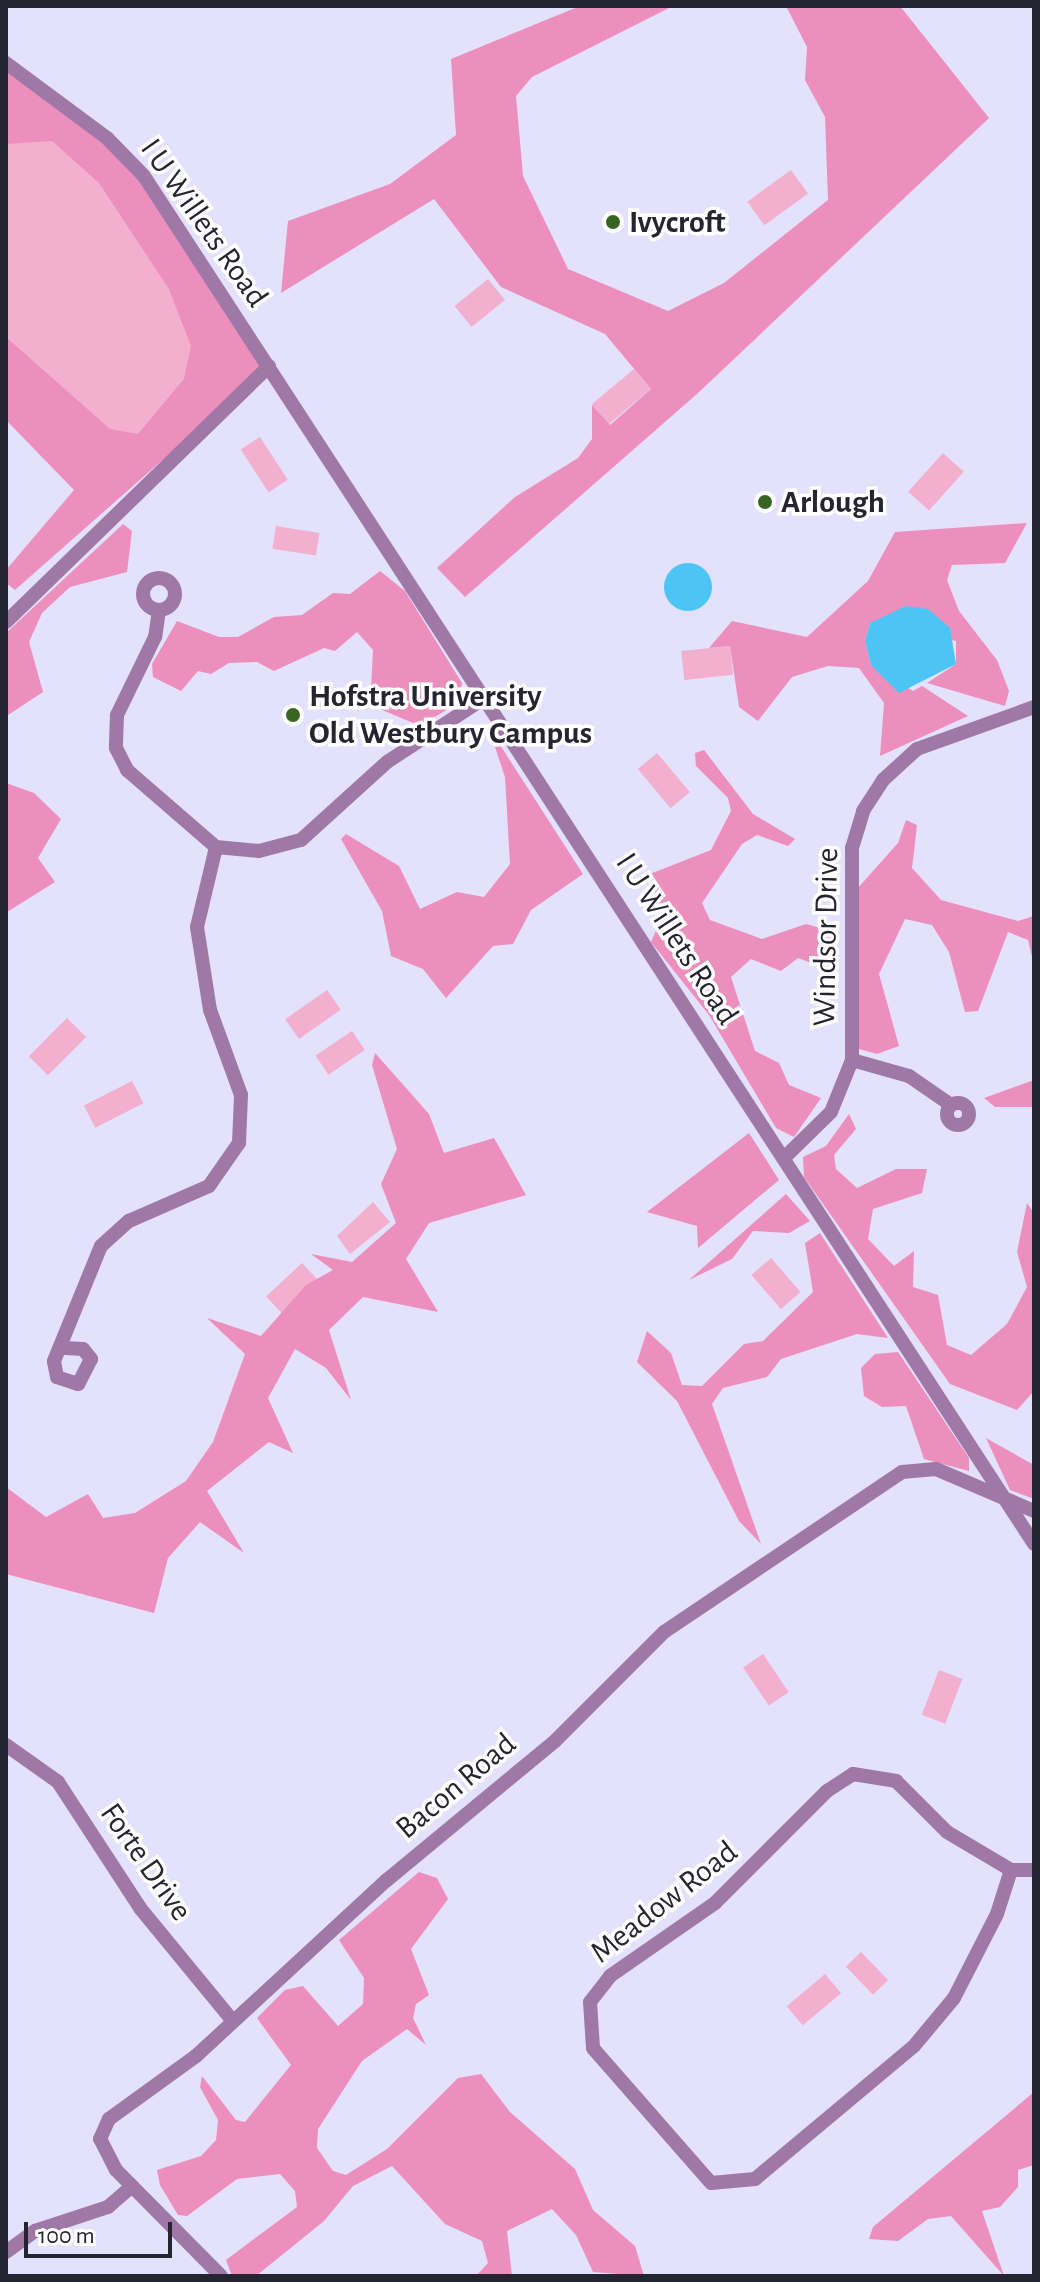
<!DOCTYPE html>
<html>
<head>
<meta charset="utf-8">
<style>
  body { margin:0 }
  #map { position:relative; width:1040px; height:2282px; overflow:hidden; background:#e3e1fc; font-family:"Alegreya Sans",sans-serif }
  div>[style] { position:absolute }
  [style*='--x'] { left:calc(var(--x)*1px); top:calc(var(--y)*1px); width:calc(var(--w)*1px); rotate:calc(var(--a)*1deg) }
  .green>* { inset:0; background:#f2afce; transform-origin:0 0 }
  .forest>* { inset:0; background:#ec8fbc }
  .water>* { inset:0; background:#4cc5f4 }
  .round { border-radius:50% }
  .minor>* { height:14px; margin:-7px; padding:0 7px; transform-origin:7px; border-radius:7px; background:#9f78a8 }
  .minor>.ring { margin:-7px; padding:0; box-sizing:content-box; background:none; border:14px solid #9f78a8; border-radius:50% }
  .dots>* { width:22px; height:22px; translate:-50% -50%; box-sizing:border-box; border:4px solid #fff; border-radius:50% }
  span { translate:-50% -50%; white-space:nowrap; text-align:center; line-height:1.15; -webkit-text-stroke:7px #fff; paint-order:stroke }
  .poi-label { font-size:32px; color:#252431; font-weight:700 }
  .left { translate:0 -50%; text-align:left }
  .street-label { font-size:32px; color:#252431 }
  .frame { position:absolute; inset:0; border:8px solid #252431; pointer-events:none }
  .scale { position:absolute; left:24px; top:2222px; width:148px; height:36px; box-sizing:border-box; border:4px solid #252431; border-top:0; padding-left:10px; font-size:24px; line-height:28px; white-space:nowrap; color:#252431; -webkit-text-stroke:6px #fff; paint-order:stroke }
</style>
</head>
<body>
<div id="map">
  <div class="green">
    <i style="clip-path:polygon(6px 104px,68px 131px,221px 358px,122px 454px,6px 345px)"></i>
    <i style="left:791px;top:170px;width:29px;height:54px;rotate:54deg"></i>
    <i style="left:488px;top:279px;width:27px;height:43px;rotate:51deg"></i>
    <i style="left:634px;top:369px;width:26px;height:55px;rotate:50deg"></i>
    <i style="left:260px;top:437px;width:51px;height:23px;rotate:57deg"></i>
    <i style="left:943px;top:453px;width:28px;height:52px;rotate:42deg"></i>
    <i style="left:276px;top:526px;width:44px;height:23px;rotate:9deg"></i>
    <i style="left:730px;top:646px;width:29px;height:49px;rotate:84deg"></i>
    <i style="left:657px;top:753px;width:51px;height:25px;rotate:50deg"></i>
    <i style="left:327px;top:990px;width:24px;height:51px;rotate:55deg"></i>
    <i style="left:67px;top:1018px;width:27px;height:54px;rotate:45deg"></i>
    <i style="left:352px;top:1031px;width:23px;height:44px;rotate:56deg"></i>
    <i style="left:132px;top:1081px;width:25px;height:54px;rotate:63deg"></i>
    <i style="clip-path:polygon(373px 1202px,390px 1222px,350px 1254px,337px 1236px)"></i>
    <i style="left:771px;top:1258px;width:45px;height:26px;rotate:49deg"></i>
    <i style="left:302px;top:1263px;width:23px;height:49px;rotate:47deg"></i>
    <i style="left:763px;top:1654px;width:46px;height:24px;rotate:56deg"></i>
    <i style="left:939px;top:1670px;width:25px;height:48px;rotate:21deg"></i>
    <i style="left:861px;top:1952px;width:39px;height:21px;rotate:46deg"></i>
    <i style="left:825px;top:1974px;width:25px;height:50px;rotate:50deg"></i>
  </div>
  <div class="forest">
    <i style="clip-path:polygon(580px 6px,673px 6px,532px 77px,516px 96px,523px 176px,568px 269px,668px 311px,724px 283px,828px 200px,825px 117px,805px 80px,807px 47px,786px 6px,900px 6px,989px 118px,698px 393px,465px 597px,437px 568px,515px 497px,578px 458px,592px 439px,592px 405px,610px 425px,651px 389px,605px 334px,501px 287px,434px 199px,281px 293px,288px 221px,390px 184px,456px 135px,451px 59px)"></i>
    <i style="clip-path:polygon(6px 63px,116px 146px,269px 366px,15px 590px,6px 583px,6px 570px,74px 490px,6px 420px,6px 337px,110px 429px,138px 434px,184px 379px,191px 346px,169px 289px,99px 183px,52px 141px,6px 144px)"></i>
    <i style="clip-path:polygon(1027px 523px,1005px 563px,952px 565px,947px 580px,959px 611px,997px 660px,1009px 691px,1005px 706px,927px 683px,956px 664px,956px 641px,870px 623px,865px 641px,871px 665px,913px 691px,922px 686px,968px 716px,880px 756px,884px 703px,859px 668px,828px 666px,792px 677px,758px 721px,739px 707px,730px 646px,709px 648px,732px 621px,807px 637px,868px 581px,895px 532px)"></i>
    <i style="clip-path:polygon(123px 524px,132px 531px,127px 572px,70px 587px,42px 613px,29px 642px,43px 692px,8px 715px,6px 633px)"></i>
    <i style="clip-path:polygon(380px 571px,405px 591px,462px 683px,458px 703px,420px 726px,380px 709px,371px 689px,373px 650px,357px 632px,335px 651px,324px 648px,274px 671px,257px 662px,229px 663px,211px 674px,198px 671px,181px 691px,153px 677px,152px 664px,177px 621px,219px 637px,238px 637px,274px 617px,302px 615px,333px 593px,350px 594px)"></i>
    <i style="clip-path:polygon(500px 745px,583px 874px,531px 910px,513px 944px,493px 946px,446px 998px,423px 969px,391px 956px,382px 911px,341px 839px,346px 834px,399px 866px,420px 909px,457px 892px,484px 897px,510px 864px,505px 777px,495px 747px)"></i>
    <i style="clip-path:polygon(704px 750px,753px 814px,795px 839px,788px 846px,757px 835px,742px 844px,702px 903px,710px 920px,762px 939px,806px 924px,835px 932px,836px 972px,798px 958px,781px 971px,751px 959px,731px 977px,755px 1051px,779px 1063px,789px 1085px,821px 1098px,794px 1137px,776px 1128px,709px 1015px,651px 942px,662px 917px,650px 874px,711px 850px,731px 811px,728px 798px,696px 766px,695px 753px)"></i>
    <i style="clip-path:polygon(6px 783px,34px 793px,61px 819px,38px 858px,55px 882px,7px 912px)"></i>
    <i style="clip-path:polygon(906px 820px,917px 825px,912px 868px,941px 900px,1018px 921px,1034px 916px,1034px 965px,1028px 940px,1008px 932px,978px 1011px,965px 1012px,949px 952px,932px 925px,905px 919px,879px 974px,899px 1046px,877px 1054px,859px 1049px,857px 889px,898px 843px)"></i>
    <i style="clip-path:polygon(375px 1053px,429px 1114px,444px 1153px,494px 1138px,526px 1195px,429px 1223px,406px 1259px,438px 1312px,363px 1297px,329px 1330px,351px 1400px,326px 1368px,295px 1349px,268px 1398px,293px 1453px,269px 1442px,207px 1491px,244px 1553px,200px 1522px,168px 1558px,154px 1613px,6px 1574px,6px 1487px,46px 1517px,88px 1494px,103px 1518px,135px 1513px,186px 1481px,213px 1442px,245px 1354px,207px 1318px,261px 1336px,306px 1285px,333px 1270px,311px 1254px,352px 1262px,396px 1223px,381px 1184px,397px 1149px,372px 1065px)"></i>
    <i style="clip-path:polygon(1034px 1080px,1034px 1107px,995px 1107px,984px 1098px)"></i>
    <i style="clip-path:polygon(849px 1114px,856px 1129px,834px 1155px,836px 1169px,857px 1188px,896px 1169px,927px 1169px,922px 1193px,873px 1209px,868px 1239px,894px 1266px,914px 1251px,913px 1287px,938px 1295px,947px 1345px,971px 1355px,1007px 1324px,1027px 1287px,1017px 1252px,1027px 1203px,1034px 1213px,1034px 1391px,1017px 1410px,950px 1384px,804px 1177px,803px 1157px,826px 1146px)"></i>
    <i style="clip-path:polygon(749px 1133px,779px 1180px,698px 1248px,697px 1226px,647px 1212px)"></i>
    <i style="clip-path:polygon(786px 1194px,810px 1221px,789px 1233px,753px 1231px,732px 1259px,689px 1280px)"></i>
    <i style="clip-path:polygon(820px 1233px,888px 1338px,857px 1334px,781px 1359px,767px 1377px,723px 1388px,712px 1404px,761px 1544px,739px 1521px,677px 1401px,637px 1362px,647px 1331px,671px 1353px,682px 1385px,702px 1386px,744px 1344px,763px 1341px,813px 1292px,805px 1243px)"></i>
    <i style="clip-path:polygon(898px 1352px,969px 1458px,969px 1471px,924px 1459px,906px 1406px,882px 1407px,864px 1396px,861px 1368px,875px 1354px)"></i>
    <i style="clip-path:polygon(986px 1438px,1034px 1465px,1034px 1499px,1010px 1490px)"></i>
    <i style="clip-path:polygon(419px 1872px,437px 1878px,448px 1899px,411px 1949px,429px 1995px,416px 2004px,413px 2018px,426px 2045px,407px 2029px,362px 2061px,318px 2129px,317px 2148px,333px 2171px,346px 2175px,387px 2149px,458px 2078px,481px 2074px,510px 2112px,575px 2169px,593px 2210px,635px 2246px,644px 2276px,593px 2272px,576px 2235px,552px 2209px,507px 2231px,512px 2276px,476px 2276px,488px 2263px,482px 2241px,445px 2224px,392px 2166px,353px 2186px,324px 2221px,256px 2276px,232px 2276px,226px 2260px,297px 2207px,295px 2191px,280px 2174px,237px 2179px,187px 2216px,178px 2215px,160px 2185px,157px 2170px,201px 2156px,216px 2140px,218px 2120px,200px 2087px,202px 2076px,236px 2120px,245px 2122px,291px 2065px,257px 2018px,285px 1990px,303px 1986px,338px 2026px,363px 2004px,364px 1978px,339px 1940px)"></i>
    <i style="clip-path:polygon(1034px 2092px,1034px 2165px,1018px 2170px,1018px 2187px,1000px 2207px,982px 2211px,1004px 2276px,951px 2216px,928px 2219px,898px 2241px,869px 2239px,873px 2227px)"></i>
  </div>
  <div class="water">
    <i class="round" style="left:664px;top:563px;width:48px;height:48px"></i>
    <i style="clip-path:polygon(906px 606px,928px 609px,950px 628px,956px 664px,899px 693px,871px 665px,865px 641px,870px 623px)"></i>
  </div>
  <div class="minor">
    <i style="--x:6;--y:63;--w:126;--a:36.6"></i>
    <i style="--x:107;--y:138;--w:53;--a:45.8"></i>
    <i style="--x:144;--y:176;--w:1632;--a:56.95"></i>
    <i class="ring" style="left:143px;top:578px;width:18px;height:18px"></i>
    <i style="--x:159;--y:610;--w:27;--a:98"></i>
    <i style="--x:155;--y:637;--w:87;--a:116"></i>
    <i style="--x:117;--y:715;--w:33;--a:92"></i>
    <i style="--x:116;--y:748;--w:25;--a:63"></i>
    <i style="--x:127;--y:770;--w:118;--a:40.9"></i>
    <i style="--x:216;--y:847;--w:43;--a:5.3"></i>
    <i style="--x:259;--y:851;--w:43;--a:-14.7"></i>
    <i style="--x:301;--y:840;--w:116;--a:-42.2"></i>
    <i style="--x:387;--y:762;--w:118;--a:-33.3"></i>
    <i style="--x:6;--y:622;--w:367;--a:-44.2"></i>
    <i style="--x:852;--y:1060;--w:59;--a:15.7"></i>
    <i style="--x:909;--y:1076;--w:51;--a:34.6"></i>
    <i class="ring" style="left:947px;top:1103px;width:8px;height:8px"></i>
    <i style="--x:785;--y:1157;--w:64;--a:-44.4"></i>
    <i style="--x:831;--y:1112;--w:56;--a:-68"></i>
    <i style="--x:852;--y:1060;--w:212;--a:-90"></i>
    <i style="--x:852;--y:848;--w:39;--a:-73"></i>
    <i style="--x:863;--y:811;--w:37;--a:-57"></i>
    <i style="--x:883;--y:780;--w:46;--a:-42.4"></i>
    <i style="--x:917;--y:749;--w:124;--a:-19.7"></i>
    <i style="--x:65;--y:1348;--w:18;--a:3"></i>
    <i style="--x:83;--y:1349;--w:13;--a:51"></i>
    <i style="--x:91;--y:1359;--w:28;--a:117"></i>
    <i style="--x:78;--y:1384;--w:22;--a:-162"></i>
    <i style="--x:57;--y:1377;--w:16;--a:-101"></i>
    <i style="--x:54;--y:1361;--w:124;--a:-67.8"></i>
    <i style="--x:101;--y:1246;--w:38;--a:-42"></i>
    <i style="--x:129;--y:1221;--w:87;--a:-23.6"></i>
    <i style="--x:209;--y:1186;--w:52;--a:-55.1"></i>
    <i style="--x:239;--y:1143;--w:48;--a:-87.6"></i>
    <i style="--x:241;--y:1095;--w:90;--a:-110"></i>
    <i style="--x:210;--y:1010;--w:84;--a:-98.9"></i>
    <i style="--x:197;--y:927;--w:82;--a:-76.6"></i>
    <i style="--x:6;--y:1745;--w:64;--a:35.4"></i>
    <i style="--x:58;--y:1782;--w:150;--a:56.9"></i>
    <i style="--x:140;--y:1908;--w:145;--a:50.6"></i>
    <i style="--x:853;--y:1774;--w:44;--a:9.2"></i>
    <i style="--x:896;--y:1781;--w:72;--a:45"></i>
    <i style="--x:947;--y:1832;--w:74;--a:30.7"></i>
    <i style="--x:1011;--y:1870;--w:46;--a:107.7"></i>
    <i style="--x:997;--y:1914;--w:94;--a:117.1"></i>
    <i style="--x:954;--y:1998;--w:62;--a:129.8"></i>
    <i style="--x:914;--y:2046;--w:207;--a:140.1"></i>
    <i style="--x:755;--y:2179;--w:44;--a:174.8"></i>
    <i style="--x:711;--y:2183;--w:179;--a:-131.2"></i>
    <i style="--x:593;--y:2048;--w:46;--a:-93.7"></i>
    <i style="--x:590;--y:2002;--w:33;--a:-52"></i>
    <i style="--x:610;--y:1976;--w:128;--a:-34.8"></i>
    <i style="--x:715;--y:1903;--w:158;--a:-45"></i>
    <i style="--x:827;--y:1791;--w:31;--a:-33"></i>
    <i style="--x:1011;--y:1870;--w:23;--a:0"></i>
    <i style="--x:6;--y:2252;--w:36;--a:-36"></i>
    <i style="--x:35;--y:2231;--w:77;--a:-18.2"></i>
    <i style="--x:108;--y:2207;--w:32;--a:-41"></i>
    <i style="--x:221;--y:2276;--w:149;--a:-134.7"></i>
    <i style="--x:116;--y:2170;--w:35;--a:-117"></i>
    <i style="--x:100;--y:2139;--w:22;--a:-66"></i>
    <i style="--x:109;--y:2119;--w:107;--a:-35.9"></i>
    <i style="--x:196;--y:2056;--w:260;--a:-42.7"></i>
    <i style="--x:387;--y:1880;--w:218;--a:-39.6"></i>
    <i style="--x:555;--y:1741;--w:154;--a:-45"></i>
    <i style="--x:664;--y:1632;--w:287;--a:-33.9"></i>
    <i style="--x:902;--y:1472;--w:34;--a:-5"></i>
    <i style="--x:936;--y:1469;--w:107;--a:23.2"></i>
  </div>
  <div class="dots">
    <i style="left:613px;top:222px;background:#396522"></i>
    <i style="left:765px;top:502px;background:#396522"></i>
    <i style="left:293px;top:715px;background:#396522"></i>
  </div>
  <div class="poi-label">
    <span class="left" style="left:629px;top:222px">Ivycroft</span>
    <span class="left" style="left:781px;top:502px">Arlough</span>
    <span class="left" style="left:309px;top:715px">Hofstra University<br>Old Westbury Campus</span>
  </div>
  <div class="street-label">
    <span style="left:204px;top:223px;rotate:55deg">I U Willets Road</span>
    <span style="left:826px;top:937px;rotate:-89deg">Windsor Drive</span>
    <span style="left:677px;top:939px;rotate:57deg">I U Willets Road</span>
    <span style="left:456px;top:1786px;rotate:-40deg">Bacon Road</span>
    <span style="left:146px;top:1862px;rotate:55deg">Forte Drive</span>
    <span style="left:664px;top:1902px;rotate:-38deg">Meadow Road</span>
  </div>
  <div class="frame"></div>
  <div class="scale">100 m</div>
</div>
</body>
</html>
